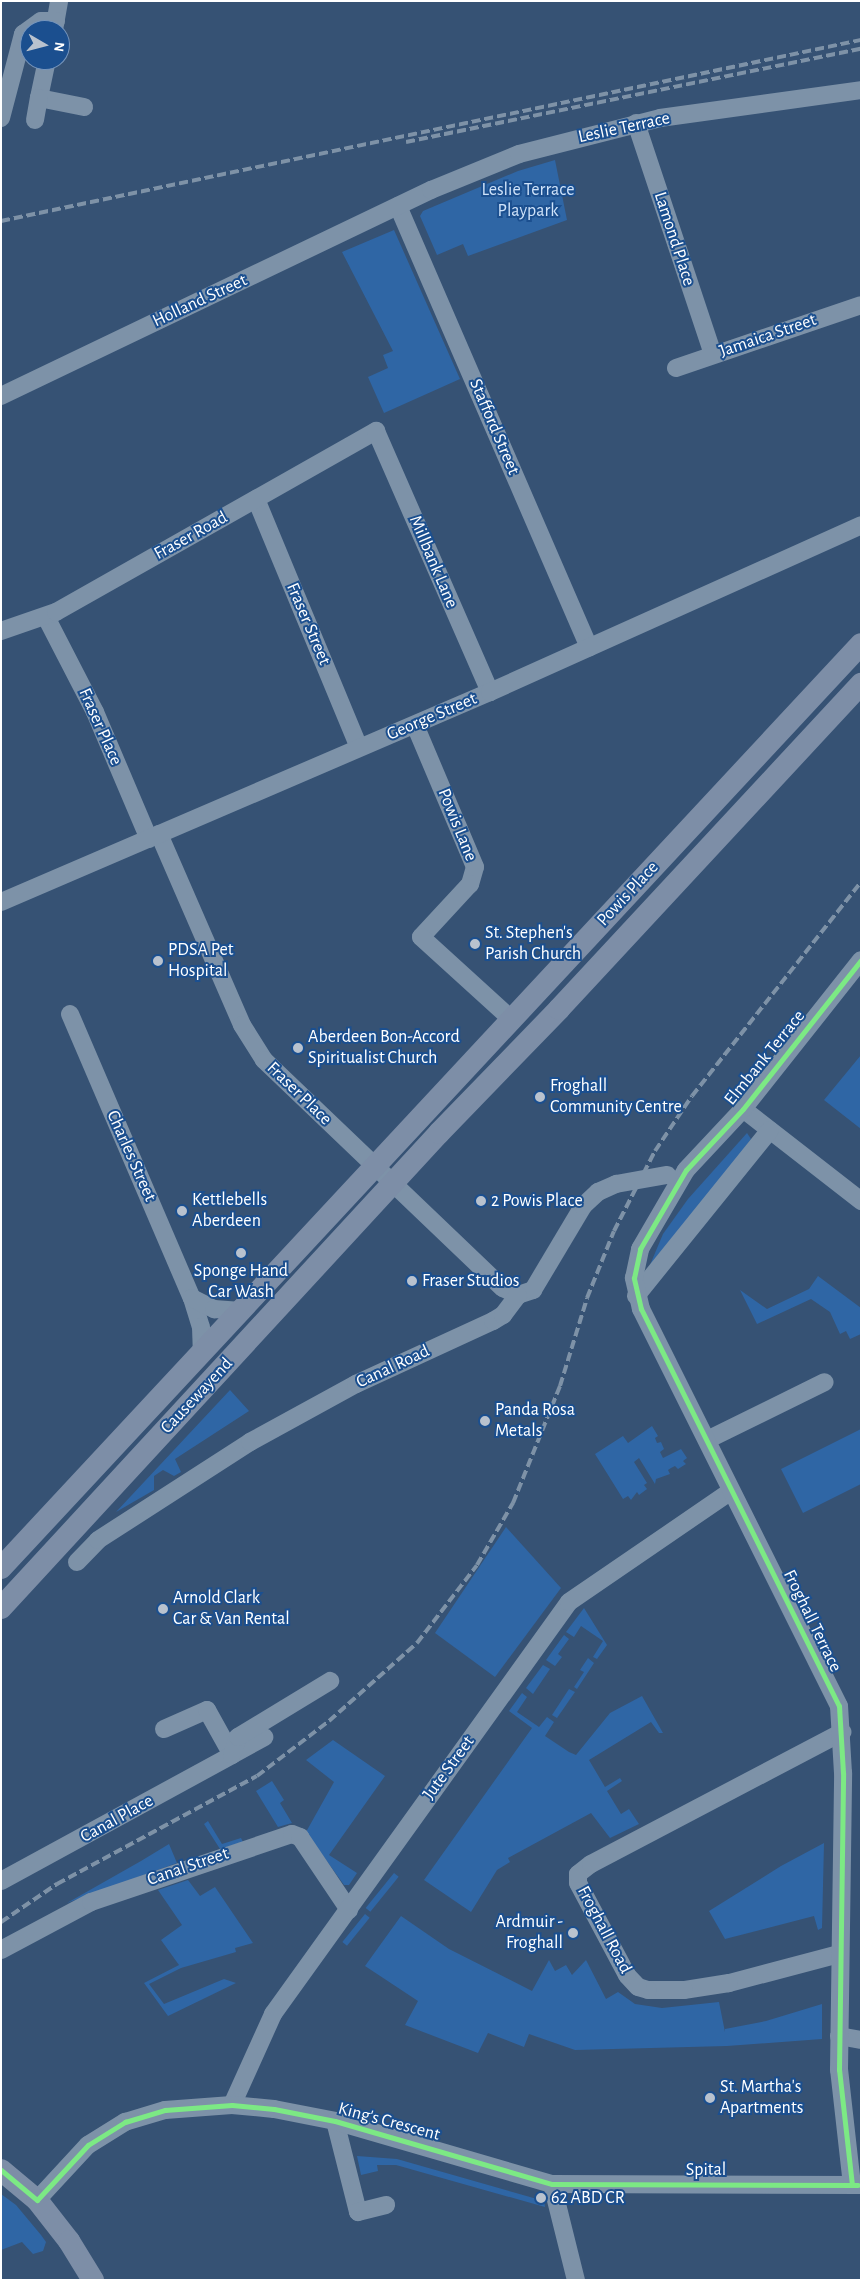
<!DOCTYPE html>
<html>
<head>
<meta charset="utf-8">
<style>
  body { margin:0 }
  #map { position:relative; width:862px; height:2281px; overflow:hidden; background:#365274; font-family:"Alegreya Sans",sans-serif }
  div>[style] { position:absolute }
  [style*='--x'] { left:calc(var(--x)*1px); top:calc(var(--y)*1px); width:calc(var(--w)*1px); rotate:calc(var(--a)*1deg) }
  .green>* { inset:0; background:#2f66a5; transform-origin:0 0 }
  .minor>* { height:18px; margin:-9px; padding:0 9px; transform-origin:9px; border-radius:9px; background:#7d92a8 }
  .major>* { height:22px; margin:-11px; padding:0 11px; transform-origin:11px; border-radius:11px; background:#7d8ea7 }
  .rail>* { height:4px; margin-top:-2px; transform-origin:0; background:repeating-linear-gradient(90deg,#7e92a7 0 9px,transparent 0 13px) }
  .minor-bridge>* { height:18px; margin:-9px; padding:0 9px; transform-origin:9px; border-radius:9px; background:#7d92a8 }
  .cycleway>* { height:5px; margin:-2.5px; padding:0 2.5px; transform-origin:2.5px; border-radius:2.5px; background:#7ce984 }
  .dots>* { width:14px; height:14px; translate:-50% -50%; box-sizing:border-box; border:2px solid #1b4f8f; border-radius:50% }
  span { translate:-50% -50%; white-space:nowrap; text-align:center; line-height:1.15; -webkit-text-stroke:4px #1b4f8f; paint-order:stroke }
  .street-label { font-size:18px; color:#fff }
  .park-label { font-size:18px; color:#cfe3fa }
  .poi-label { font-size:18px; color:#fff }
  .left { translate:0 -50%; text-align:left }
  .right { translate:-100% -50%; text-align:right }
  .frame { position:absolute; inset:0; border:2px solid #fff; pointer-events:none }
  .north { position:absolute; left:20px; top:20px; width:50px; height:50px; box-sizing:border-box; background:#1b4f8f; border:1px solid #7695bc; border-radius:50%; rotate:98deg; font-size:14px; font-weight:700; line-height:20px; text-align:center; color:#fff }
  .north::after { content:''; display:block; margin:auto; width:18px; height:22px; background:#b9c2ce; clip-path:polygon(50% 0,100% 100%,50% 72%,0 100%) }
</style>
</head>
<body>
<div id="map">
  <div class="green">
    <i style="clip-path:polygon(555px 160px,567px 220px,468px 256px,463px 244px,437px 255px,420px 216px,423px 211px,518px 171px)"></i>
    <i style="clip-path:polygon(394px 230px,460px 379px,384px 413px,368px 377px,388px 368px,383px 355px,393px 351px,342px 252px)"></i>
    <i style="clip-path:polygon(861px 1055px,861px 1129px,824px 1100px)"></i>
    <i style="clip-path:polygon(747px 1133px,751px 1139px,738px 1157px,650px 1265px,663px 1234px,688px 1199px)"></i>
    <i style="clip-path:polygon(818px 1276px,861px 1308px,861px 1334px,850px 1339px,846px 1331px,840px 1334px,830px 1312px,811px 1299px,757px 1324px,740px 1290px,767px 1309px,809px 1289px)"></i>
    <i style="clip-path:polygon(230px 1390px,249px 1411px,175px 1459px,181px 1472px,174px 1476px,163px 1470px,154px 1476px,154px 1490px,116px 1512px)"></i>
    <i style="clip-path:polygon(652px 1426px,658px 1436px,655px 1438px,657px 1443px,661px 1442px,664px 1449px,660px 1452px,663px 1458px,681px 1449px,687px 1458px,683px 1461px,686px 1464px,678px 1469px,675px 1466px,671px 1468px,668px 1470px,670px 1474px,656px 1479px,655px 1484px,639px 1458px,634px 1462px,647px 1483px,644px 1485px,647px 1489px,639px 1495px,637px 1492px,631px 1500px,628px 1496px,623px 1499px,595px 1454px,623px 1436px,628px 1443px)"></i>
    <i style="clip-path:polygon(861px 1429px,861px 1484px,803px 1513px,781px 1469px)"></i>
    <i style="clip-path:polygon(506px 1527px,561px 1588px,495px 1677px,435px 1633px)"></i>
    <i style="clip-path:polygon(584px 1608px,607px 1645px,597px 1659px,593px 1657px,603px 1641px,581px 1626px,574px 1637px,566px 1632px)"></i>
    <i style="clip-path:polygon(564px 1635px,569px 1639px,558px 1654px,562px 1657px,555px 1666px,546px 1660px)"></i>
    <i style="clip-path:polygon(588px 1658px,594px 1663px,577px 1689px,574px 1687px,584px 1672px,580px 1670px)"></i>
    <i style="clip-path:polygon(543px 1665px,550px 1669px,533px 1694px,526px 1688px)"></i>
    <i style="clip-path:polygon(569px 1689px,575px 1692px,557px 1718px,552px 1715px)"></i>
    <i style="clip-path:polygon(522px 1693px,527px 1697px,517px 1712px,539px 1727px,547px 1717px,554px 1722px,545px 1736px,569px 1752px,567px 1755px,569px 1752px,576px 1755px,610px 1713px,642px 1696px,663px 1733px,659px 1733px,651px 1722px,589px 1760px,605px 1787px,620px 1778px,622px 1781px,607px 1791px,621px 1814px,629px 1809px,639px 1824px,610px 1838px,591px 1813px,508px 1858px,510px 1862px,497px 1870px,471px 1912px,424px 1880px,532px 1728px,509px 1711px)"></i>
    <i style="clip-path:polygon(333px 1740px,385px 1776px,329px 1855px,357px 1873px,349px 1885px,344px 1885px,306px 1832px,334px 1782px,306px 1760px)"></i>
    <i style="clip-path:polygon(272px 1781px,284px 1800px,280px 1803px,292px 1823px,278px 1827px,256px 1791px)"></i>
    <i style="clip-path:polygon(208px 1821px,222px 1844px,241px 1838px,243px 1842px,220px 1849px,204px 1824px)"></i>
    <i style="clip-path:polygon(824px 1843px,822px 1928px,818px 1930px,814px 1916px,725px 1939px,709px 1911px,781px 1866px)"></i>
    <i style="clip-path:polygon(169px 1844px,177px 1863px,67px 1903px,141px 1861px)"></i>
    <i style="left:394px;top:1873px;width:6px;height:45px;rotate:39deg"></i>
    <i style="clip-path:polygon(188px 1880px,200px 1896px,215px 1887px,253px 1943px,235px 1948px,236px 1952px,181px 1968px,149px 1984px,164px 2004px,224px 1979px,236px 1983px,168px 2016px,144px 1983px,179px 1965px,161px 1940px,182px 1925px,158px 1890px)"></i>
    <i style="left:365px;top:1914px;width:6px;height:36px;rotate:39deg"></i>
    <i style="clip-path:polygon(401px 1916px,449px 1949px,532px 1991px,549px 1960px,555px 1971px,566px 1965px,572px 1975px,586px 1960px,606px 1999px,618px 1992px,635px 2004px,662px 2008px,719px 2002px,725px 2032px,725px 2029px,766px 2021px,822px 2004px,822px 2039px,727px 2046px,575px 2050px,529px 2034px,524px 2047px,488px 2033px,478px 2053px,405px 2025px,418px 2001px,365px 1966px)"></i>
    <i style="clip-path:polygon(357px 2156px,397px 2159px,544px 2201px,545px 2207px,396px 2165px,377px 2165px,378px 2171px,361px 2175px)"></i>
    <i style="clip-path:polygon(1px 2194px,16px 2205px,41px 2235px,46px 2242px,43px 2251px,33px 2254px,22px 2242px,1px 2250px)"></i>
  </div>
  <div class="minor">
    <i style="--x:54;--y:30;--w:29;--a:-80"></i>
    <i style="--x:47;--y:60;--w:39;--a:102"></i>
    <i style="--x:39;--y:98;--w:46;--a:11.3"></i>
    <i style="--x:1;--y:118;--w:87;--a:-75.3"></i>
    <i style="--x:23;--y:34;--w:22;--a:-36"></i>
    <i style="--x:41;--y:21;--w:15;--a:0"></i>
    <i style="--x:35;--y:120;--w:22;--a:-80"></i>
    <i style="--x:636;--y:123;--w:244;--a:71.6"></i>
    <i style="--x:398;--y:206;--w:481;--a:66.6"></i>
    <i style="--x:676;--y:368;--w:195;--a:-18.8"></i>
    <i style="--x:1;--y:396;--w:477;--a:-25.6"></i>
    <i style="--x:431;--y:190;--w:95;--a:-22.2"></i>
    <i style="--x:519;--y:154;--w:146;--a:-14.3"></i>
    <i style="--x:660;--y:118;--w:203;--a:-7.9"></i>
    <i style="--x:256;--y:499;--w:269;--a:67.5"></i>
    <i style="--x:46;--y:617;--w:107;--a:62.7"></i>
    <i style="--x:95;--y:712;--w:138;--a:67"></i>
    <i style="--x:1;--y:631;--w:58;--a:-19.1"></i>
    <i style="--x:56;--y:612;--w:368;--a:-29.5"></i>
    <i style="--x:376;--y:431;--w:285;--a:66.4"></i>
    <i style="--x:415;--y:725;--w:154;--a:67.1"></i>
    <i style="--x:475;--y:867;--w:18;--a:106"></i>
    <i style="--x:470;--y:884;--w:72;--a:132.8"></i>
    <i style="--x:421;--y:937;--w:122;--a:42.3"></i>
    <i style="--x:159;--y:834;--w:208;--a:66.5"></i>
    <i style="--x:242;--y:1025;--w:41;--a:57.8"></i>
    <i style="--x:264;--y:1060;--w:330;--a:43.7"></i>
    <i style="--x:503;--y:1288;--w:17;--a:25"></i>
    <i style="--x:518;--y:1295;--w:16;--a:-18"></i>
    <i style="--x:533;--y:1290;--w:98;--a:-59.2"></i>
    <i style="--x:583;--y:1206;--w:21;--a:-43"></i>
    <i style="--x:598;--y:1192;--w:20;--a:-24"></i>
    <i style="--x:1;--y:902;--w:532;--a:-23.24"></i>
    <i style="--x:490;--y:692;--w:407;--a:-24.2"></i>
    <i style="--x:70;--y:1014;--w:309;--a:66.8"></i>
    <i style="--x:192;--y:1298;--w:30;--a:73"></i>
    <i style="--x:201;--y:1327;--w:25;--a:88"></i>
    <i style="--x:743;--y:1109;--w:150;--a:37.9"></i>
    <i style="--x:636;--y:1296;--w:213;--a:-51.1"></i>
    <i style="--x:192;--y:1298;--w:25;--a:27"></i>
    <i style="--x:214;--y:1309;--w:27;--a:4"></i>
    <i style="--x:707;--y:1440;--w:131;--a:-26.2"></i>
    <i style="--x:77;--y:1562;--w:30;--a:-46"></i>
    <i style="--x:98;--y:1540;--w:181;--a:-32.8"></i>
    <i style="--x:250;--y:1442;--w:121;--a:-28.7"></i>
    <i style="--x:356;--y:1384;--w:151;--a:-24.7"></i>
    <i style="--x:493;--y:1321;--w:12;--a:-31"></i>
    <i style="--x:503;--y:1315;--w:25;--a:-53"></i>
    <i style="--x:164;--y:1729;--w:47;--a:-23.8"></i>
    <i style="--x:207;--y:1710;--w:51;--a:60.9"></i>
    <i style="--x:232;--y:1755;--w:37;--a:-29"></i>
    <i style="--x:1;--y:1881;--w:263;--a:-28.6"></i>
    <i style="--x:232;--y:1755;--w:19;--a:-72"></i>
    <i style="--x:238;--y:1737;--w:108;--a:-31.3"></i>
    <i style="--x:1;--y:1950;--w:102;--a:-28.1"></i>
    <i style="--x:91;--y:1902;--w:212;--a:-18.7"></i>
    <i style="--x:292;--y:1834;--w:9;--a:21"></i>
    <i style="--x:300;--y:1837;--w:88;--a:56.1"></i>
    <i style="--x:839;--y:1954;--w:114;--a:165.2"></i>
    <i style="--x:729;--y:1983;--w:46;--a:171.2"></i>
    <i style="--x:684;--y:1990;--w:36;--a:180"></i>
    <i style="--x:648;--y:1990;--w:10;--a:-163"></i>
    <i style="--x:638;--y:1987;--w:16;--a:-133"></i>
    <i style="--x:627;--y:1975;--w:104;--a:-118"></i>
    <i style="--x:578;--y:1883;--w:9;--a:-90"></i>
    <i style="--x:578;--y:1874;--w:16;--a:-38"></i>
    <i style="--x:591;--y:1864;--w:284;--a:-27.7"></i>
    <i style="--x:839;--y:2036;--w:22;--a:10"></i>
    <i style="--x:232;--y:2105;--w:100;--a:-65.7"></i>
    <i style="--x:273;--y:2014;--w:507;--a:-54.3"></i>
    <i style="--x:569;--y:1602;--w:196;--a:-34.4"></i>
    <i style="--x:335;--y:2121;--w:94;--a:75.8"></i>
    <i style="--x:358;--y:2212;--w:29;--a:-14"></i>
    <i style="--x:552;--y:2184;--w:99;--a:76"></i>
    <i style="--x:852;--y:2185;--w:116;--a:-96.4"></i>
    <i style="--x:839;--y:2070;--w:297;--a:-89.2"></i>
    <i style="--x:843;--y:1773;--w:67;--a:-93.4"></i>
    <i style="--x:839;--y:1706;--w:444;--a:-116.5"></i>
    <i style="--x:641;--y:1309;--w:32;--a:-103"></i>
    <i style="--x:634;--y:1278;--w:30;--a:-78"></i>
    <i style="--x:640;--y:1249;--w:91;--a:-59.8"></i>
    <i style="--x:686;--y:1170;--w:83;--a:-46.9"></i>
    <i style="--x:743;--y:1109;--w:190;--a:-51.6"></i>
    <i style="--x:37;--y:2200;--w:75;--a:-47.2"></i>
    <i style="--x:88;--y:2145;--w:44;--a:-31.9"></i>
    <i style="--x:125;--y:2122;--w:42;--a:-16.7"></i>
    <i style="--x:165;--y:2110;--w:67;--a:-4.3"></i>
    <i style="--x:232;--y:2105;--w:42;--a:5.4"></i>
    <i style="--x:274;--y:2109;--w:62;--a:11.1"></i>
    <i style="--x:335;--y:2121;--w:226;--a:16.2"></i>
    <i style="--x:552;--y:2184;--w:309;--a:0.2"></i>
  </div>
  <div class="major">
    <i style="--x:1;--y:1568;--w:1262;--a:-47.05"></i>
    <i style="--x:1;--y:1608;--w:646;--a:-47.32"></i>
    <i style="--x:439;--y:1133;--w:173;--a:-45.9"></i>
    <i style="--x:559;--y:1009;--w:444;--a:-47.1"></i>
    <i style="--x:1;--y:2170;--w:47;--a:39.8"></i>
    <i style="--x:37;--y:2200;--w:52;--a:52"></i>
    <i style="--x:69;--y:2241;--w:46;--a:58.4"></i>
  </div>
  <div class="rail">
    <i style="--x:406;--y:142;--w:464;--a:-11.6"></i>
    <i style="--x:1;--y:221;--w:879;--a:-11.89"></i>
    <i style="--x:1;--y:1922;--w:68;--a:-34.2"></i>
    <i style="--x:57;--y:1884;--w:227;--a:-28.4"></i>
    <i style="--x:257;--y:1776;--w:91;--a:-37.4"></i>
    <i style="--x:329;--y:1721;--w:118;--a:-41.6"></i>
    <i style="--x:417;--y:1643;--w:98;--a:-52.4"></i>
    <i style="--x:477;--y:1565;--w:72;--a:-59.9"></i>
    <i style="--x:513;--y:1503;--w:126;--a:-68.1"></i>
    <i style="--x:560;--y:1386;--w:92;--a:-72.9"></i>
    <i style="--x:587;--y:1298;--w:72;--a:-68.1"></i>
    <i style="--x:614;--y:1231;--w:90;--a:-62.9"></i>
    <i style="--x:655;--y:1151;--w:66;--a:-56.1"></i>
    <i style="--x:692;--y:1096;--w:273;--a:-51.7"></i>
  </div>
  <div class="minor-bridge">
    <i style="--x:616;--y:1184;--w:52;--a:-10"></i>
  </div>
  <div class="cycleway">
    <i style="--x:1;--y:2170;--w:47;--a:39.8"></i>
    <i style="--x:37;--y:2200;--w:75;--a:-47.2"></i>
    <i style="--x:88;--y:2145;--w:44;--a:-31.9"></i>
    <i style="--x:125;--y:2122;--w:42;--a:-16.7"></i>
    <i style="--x:165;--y:2110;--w:67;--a:-4.3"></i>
    <i style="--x:232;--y:2105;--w:42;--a:5.4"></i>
    <i style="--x:274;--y:2109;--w:62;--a:11.1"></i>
    <i style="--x:335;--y:2121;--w:226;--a:16.2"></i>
    <i style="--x:552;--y:2184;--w:306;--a:0.2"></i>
    <i style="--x:852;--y:2185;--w:116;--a:-96.4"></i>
    <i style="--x:839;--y:2070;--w:297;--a:-89.2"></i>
    <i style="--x:843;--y:1773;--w:67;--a:-93.4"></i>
    <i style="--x:839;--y:1706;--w:444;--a:-116.5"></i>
    <i style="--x:641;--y:1309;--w:32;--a:-103"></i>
    <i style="--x:634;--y:1278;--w:30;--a:-78"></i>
    <i style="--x:640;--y:1249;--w:91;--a:-59.8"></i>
    <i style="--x:686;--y:1170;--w:83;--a:-46.9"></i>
    <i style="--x:743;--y:1109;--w:190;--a:-51.6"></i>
  </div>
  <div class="dots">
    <i style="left:475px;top:944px;background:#b9c2ce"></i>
    <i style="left:158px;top:961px;background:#b9c2ce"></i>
    <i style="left:298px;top:1048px;background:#b9c2ce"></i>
    <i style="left:540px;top:1097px;background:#b9c2ce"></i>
    <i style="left:481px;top:1201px;background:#b9c2ce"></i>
    <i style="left:182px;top:1211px;background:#b9c2ce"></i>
    <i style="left:241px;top:1253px;background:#b9c2ce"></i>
    <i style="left:412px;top:1281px;background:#b9c2ce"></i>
    <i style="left:485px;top:1421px;background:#b9c2ce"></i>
    <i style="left:163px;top:1609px;background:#b9c2ce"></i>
    <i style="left:573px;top:1933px;background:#b9c2ce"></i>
    <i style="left:710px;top:2098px;background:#b9c2ce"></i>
    <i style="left:541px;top:2198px;background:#b9c2ce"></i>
  </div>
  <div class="street-label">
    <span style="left:624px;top:128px;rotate:-12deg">Leslie Terrace</span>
    <span style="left:674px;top:239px;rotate:72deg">Lamond Place</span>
    <span style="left:200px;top:301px;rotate:-25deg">Holland Street</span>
    <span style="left:768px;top:336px;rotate:-19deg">Jamaica Street</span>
    <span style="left:494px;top:427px;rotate:67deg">Stafford Street</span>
    <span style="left:191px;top:536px;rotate:-29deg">Fraser Road</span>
    <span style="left:433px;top:562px;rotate:67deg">Millbank Lane</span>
    <span style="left:308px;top:624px;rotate:67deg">Fraser Street</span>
    <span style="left:432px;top:717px;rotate:-23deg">George Street</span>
    <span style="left:100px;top:727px;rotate:66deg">Fraser Place</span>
    <span style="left:457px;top:825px;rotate:68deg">Powis Lane</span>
    <span style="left:628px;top:894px;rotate:-47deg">Powis Place</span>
    <span style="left:765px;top:1058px;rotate:-51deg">Elmbank Terrace</span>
    <span style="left:299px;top:1094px;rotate:44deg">Fraser Place</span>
    <span style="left:131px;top:1156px;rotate:66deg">Charles Street</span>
    <span style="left:393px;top:1367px;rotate:-25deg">Canal Road</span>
    <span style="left:197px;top:1396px;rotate:-47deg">Causewayend</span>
    <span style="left:812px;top:1621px;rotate:64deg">Froghall Terrace</span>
    <span style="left:449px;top:1768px;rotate:-54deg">Jute Street</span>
    <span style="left:117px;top:1819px;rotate:-29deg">Canal Place</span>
    <span style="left:188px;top:1867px;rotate:-19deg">Canal Street</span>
    <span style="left:604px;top:1930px;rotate:62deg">Froghall Road</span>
    <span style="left:389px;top:2122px;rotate:15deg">King's Crescent</span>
    <span style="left:706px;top:2170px">Spital</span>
  </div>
  <div class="park-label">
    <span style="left:528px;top:201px">Leslie Terrace<br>Playpark</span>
  </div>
  <div class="poi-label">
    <span class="left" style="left:485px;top:944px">St. Stephen's<br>Parish Church</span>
    <span class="left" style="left:168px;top:961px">PDSA Pet<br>Hospital</span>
    <span class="left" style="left:308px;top:1048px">Aberdeen Bon-Accord<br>Spiritualist Church</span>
    <span class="left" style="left:550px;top:1097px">Froghall<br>Community Centre</span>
    <span class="left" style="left:192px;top:1211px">Kettlebells<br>Aberdeen</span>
    <span class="left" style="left:491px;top:1201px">2 Powis Place</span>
    <span style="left:241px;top:1282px">Sponge Hand<br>Car Wash</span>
    <span class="left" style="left:422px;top:1281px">Fraser Studios</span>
    <span class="left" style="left:495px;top:1421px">Panda Rosa<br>Metals</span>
    <span class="left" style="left:173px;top:1609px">Arnold Clark<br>Car &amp; Van Rental</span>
    <span class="right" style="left:563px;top:1933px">Ardmuir -<br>Froghall</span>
    <span class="left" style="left:720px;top:2098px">St. Martha's<br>Apartments</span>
    <span class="left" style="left:551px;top:2198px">62 ABD CR</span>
  </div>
  <div class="frame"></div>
  <div class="north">N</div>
</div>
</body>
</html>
